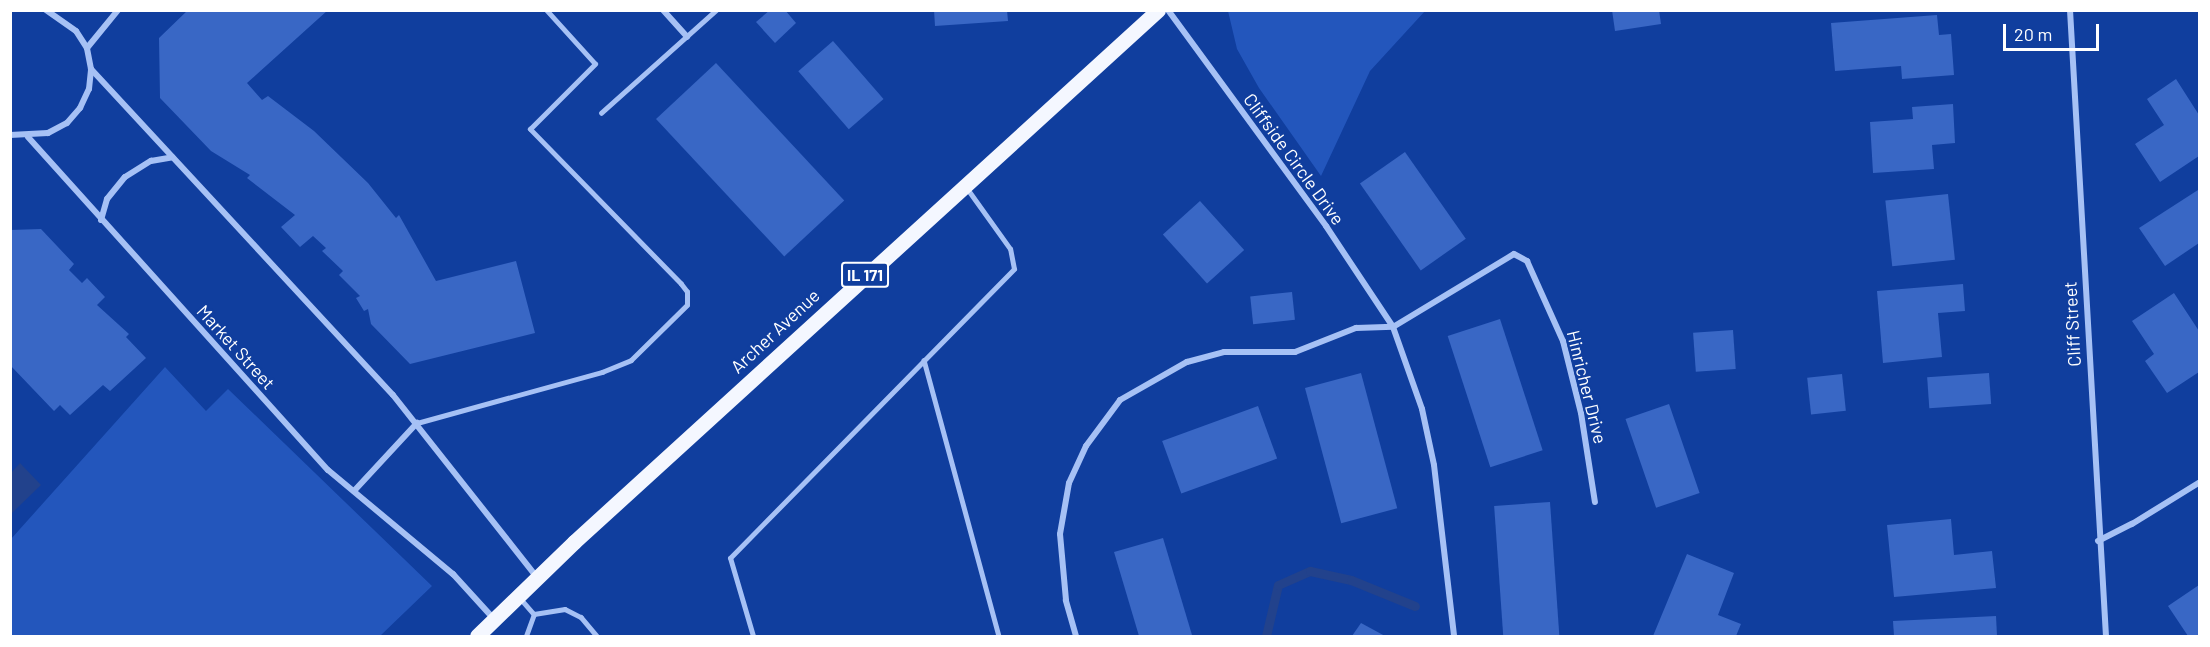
<!DOCTYPE html>
<html>
<head>
<meta charset="utf-8">
<style>
  body { margin:0 }
  #map { position:relative; width:2210px; height:647px; overflow:hidden; background:#103e9e; font-family:Barlow,sans-serif }
  div>[style] { position:absolute }
  [style*='--x'] { left:calc(var(--x)*1px); top:calc(var(--y)*1px); width:calc(var(--w)*1px); rotate:calc(var(--a)*1deg) }
  .green>* { inset:0; background:#2356bc }
  .water>* { inset:0; background:#22428c }
  .stream>* { height:9px; margin:-4.5px; padding:0 4.5px; transform-origin:4.5px; border-radius:4.5px; background:#22428c }
  .building>* { inset:0; background:#3967c5; transform-origin:0 0 }
  .service>* { height:4.5px; margin:-2.25px; padding:0 2.25px; transform-origin:2.25px; border-radius:2.25px; background:#a6c1f5 }
  .minor>* { height:6px; margin:-3px; padding:0 3px; transform-origin:3px; border-radius:3px; background:#a6c1f5 }
  .primary>* { height:15px; margin:-7.5px; padding:0 7.5px; transform-origin:7.5px; border-radius:7.5px; background:#f4f7ff }
  span { translate:-50% -50%; white-space:nowrap; text-align:center; line-height:1.15; -webkit-text-stroke:4.5px #103e9e; paint-order:stroke }
  .shield-label span { padding:2px 4px; background:#103e9e; border:2px solid; border-radius:4px; -webkit-text-stroke-width:0 }
  .shield-label { font-size:16px; color:#fff; font-weight:700 }
  .street-label { font-size:18px; color:#fff }
  .frame { position:absolute; inset:0; border:12px solid #fff; pointer-events:none }
  .scale { position:absolute; left:2003px; top:24px; width:96px; height:27px; box-sizing:border-box; border:3px solid #fff; border-top:0; padding-left:8px; font-size:18px; line-height:21px; white-space:nowrap; color:#fff; -webkit-text-stroke:4px #103e9e; paint-order:stroke }
</style>
</head>
<body>
<div id="map">
  <div class="green">
    <i style="clip-path:polygon(1228px 11px,1228px 10px,1425px 11px,1370px 71px,1321px 176px,1259px 88px,1237px 49px)"></i>
    <i style="clip-path:polygon(165px 367px,206px 411px,228px 389px,432px 586px,380px 636px,11px 636px,11px 539px)"></i>
  </div>
  <div class="water">
    <i style="clip-path:polygon(20px 463px,41px 485px,11px 514px,11px 473px)"></i>
  </div>
  <div class="stream">
    <i style="--x:1266;--y:636;--w:52;--a:-76.8"></i>
    <i style="--x:1278;--y:585;--w:35;--a:-24"></i>
    <i style="--x:1310;--y:571;--w:42;--a:12.4"></i>
    <i style="--x:1351;--y:580;--w:69;--a:22.1"></i>
  </div>
  <div class="building">
    <i style="clip-path:polygon(188px 10px,328px 10px,247px 83px,262px 100px,268px 96px,314px 131px,368px 183px,396px 218px,399px 215px,436px 281px,516px 261px,535px 333px,410px 364px,371px 324px,368px 309px,364px 311px,356px 298px,360px 296px,339px 275px,343px 271px,322px 251px,326px 248px,313px 236px,300px 247px,281px 227px,295px 215px,247px 178px,250px 175px,211px 151px,160px 98px,159px 38px)"></i>
    <i style="clip-path:polygon(770px 10px,785px 10px,796px 23px,775px 43px,756px 22px)"></i>
    <i style="clip-path:polygon(934px 10px,1007px 10px,1008px 21px,935px 26px)"></i>
    <i style="clip-path:polygon(1612px 10px,1659px 10px,1661px 24px,1615px 31px)"></i>
    <i style="clip-path:polygon(1937px 15px,1939px 35px,1951px 34px,1954px 75px,1902px 79px,1901px 66px,1835px 71px,1831px 23px)"></i>
    <i style="left:833px;top:41px;width:77px;height:46px;rotate:49deg"></i>
    <i style="left:716px;top:63px;width:188px;height:82px;rotate:47deg"></i>
    <i style="clip-path:polygon(2176px 79px,2199px 115px,2199px 156px,2160px 182px,2135px 144px,2164px 125px,2147px 99px)"></i>
    <i style="clip-path:polygon(1953px 104px,1955px 143px,1932px 145px,1934px 169px,1873px 173px,1870px 122px,1913px 119px,1912px 107px)"></i>
    <i style="left:1405px;top:152px;width:106px;height:55px;rotate:55deg"></i>
    <i style="clip-path:polygon(2198px 190px,2199px 243px,2165px 266px,2139px 228px)"></i>
    <i style="left:1948px;top:194px;width:66px;height:63px;rotate:84deg"></i>
    <i style="left:1200px;top:201px;width:66px;height:50px;rotate:48deg"></i>
    <i style="clip-path:polygon(41px 229px,74px 264px,69px 270px,82px 283px,87px 278px,105px 297px,97px 305px,129px 334px,126px 337px,146px 358px,110px 391px,103px 385px,70px 415px,60px 405px,54px 411px,10px 365px,10px 230px)"></i>
    <i style="clip-path:polygon(1963px 284px,1965px 311px,1938px 313px,1942px 357px,1883px 363px,1877px 291px)"></i>
    <i style="left:1292px;top:292px;width:28px;height:42px;rotate:84deg"></i>
    <i style="clip-path:polygon(2174px 293px,2199px 331px,2199px 372px,2167px 393px,2145px 361px,2154px 354px,2132px 321px)"></i>
    <i style="left:1500px;top:319px;width:138px;height:55px;rotate:72deg"></i>
    <i style="left:1733px;top:330px;width:39px;height:40px;rotate:86deg"></i>
    <i style="left:1361px;top:373px;width:140px;height:58px;rotate:75deg"></i>
    <i style="left:1989px;top:373px;width:31px;height:62px;rotate:86deg"></i>
    <i style="left:1842px;top:374px;width:37px;height:35px;rotate:84deg"></i>
    <i style="left:1669px;top:404px;width:94px;height:46px;rotate:71deg"></i>
    <i style="left:1258px;top:406px;width:56px;height:102px;rotate:70deg"></i>
    <i style="left:1550px;top:502px;width:134px;height:56px;rotate:86deg"></i>
    <i style="clip-path:polygon(1951px 519px,1954px 555px,1992px 551px,1996px 588px,1894px 597px,1887px 525px)"></i>
    <i style="clip-path:polygon(1163px 538px,1192px 635px,1188px 636px,1139px 636px,1114px 552px)"></i>
    <i style="clip-path:polygon(1687px 554px,1734px 573px,1718px 615px,1741px 624px,1736px 636px,1653px 636px)"></i>
    <i style="clip-path:polygon(2199px 585px,2199px 635px,2188px 636px,2168px 606px)"></i>
    <i style="clip-path:polygon(1996px 616px,1997px 636px,1894px 636px,1893px 621px)"></i>
    <i style="clip-path:polygon(1361px 623px,1385px 636px,1352px 636px)"></i>
  </div>
  <div class="service">
    <i style="--x:601;--y:113;--w:154;--a:-41.8"></i>
    <i style="--x:924;--y:360;--w:286;--a:74.8"></i>
    <i style="--x:417;--y:423;--w:192;--a:-15.4"></i>
    <i style="--x:602;--y:372;--w:31;--a:-22"></i>
    <i style="--x:631;--y:360;--w:78;--a:-44.5"></i>
    <i style="--x:687;--y:305;--w:13;--a:-90"></i>
    <i style="--x:687;--y:292;--w:10;--a:-127"></i>
    <i style="--x:681;--y:284;--w:216;--a:-134.3"></i>
    <i style="--x:530;--y:129;--w:92;--a:-45"></i>
    <i style="--x:595;--y:64;--w:73;--a:-132.2"></i>
    <i style="--x:520;--y:598;--w:21;--a:49"></i>
    <i style="--x:534;--y:614;--w:31;--a:-9"></i>
    <i style="--x:565;--y:609;--w:18;--a:27"></i>
    <i style="--x:581;--y:617;--w:25;--a:50"></i>
    <i style="--x:526;--y:636;--w:23;--a:-70"></i>
    <i style="--x:753;--y:636;--w:81;--a:-106.4"></i>
    <i style="--x:730;--y:558;--w:405;--a:-45.5"></i>
    <i style="--x:1014;--y:269;--w:20;--a:-101"></i>
    <i style="--x:1010;--y:249;--w:74;--a:-125.6"></i>
  </div>
  <div class="minor">
    <i style="--x:663;--y:10;--w:36;--a:48"></i>
    <i style="--x:1168;--y:10;--w:268;--a:53.8"></i>
    <i style="--x:1326;--y:226;--w:121;--a:56.4"></i>
    <i style="--x:1393;--y:327;--w:87;--a:70.5"></i>
    <i style="--x:1422;--y:409;--w:57;--a:77.9"></i>
    <i style="--x:1434;--y:465;--w:172;--a:83.3"></i>
    <i style="--x:2070;--y:10;--w:627;--a:86.71"></i>
    <i style="--x:87;--y:48;--w:49;--a:-50.8"></i>
    <i style="--x:91;--y:69;--w:444;--a:47.2"></i>
    <i style="--x:393;--y:395;--w:231;--a:51.7"></i>
    <i style="--x:10;--y:135;--w:38;--a:-3"></i>
    <i style="--x:48;--y:133;--w:21;--a:-28"></i>
    <i style="--x:67;--y:123;--w:20;--a:-49"></i>
    <i style="--x:80;--y:108;--w:21;--a:-65"></i>
    <i style="--x:89;--y:89;--w:20;--a:-84"></i>
    <i style="--x:91;--y:69;--w:21;--a:-101"></i>
    <i style="--x:87;--y:48;--w:20;--a:-123"></i>
    <i style="--x:76;--y:31;--w:37;--a:-145"></i>
    <i style="--x:28;--y:137;--w:448;--a:48"></i>
    <i style="--x:328;--y:470;--w:163;--a:39.8"></i>
    <i style="--x:453;--y:574;--w:61;--a:47.7"></i>
    <i style="--x:101;--y:220;--w:22;--a:-74"></i>
    <i style="--x:107;--y:199;--w:28;--a:-51"></i>
    <i style="--x:125;--y:177;--w:31;--a:-32"></i>
    <i style="--x:151;--y:161;--w:22;--a:-10"></i>
    <i style="--x:354;--y:491;--w:93;--a:-47.2"></i>
    <i style="--x:2098;--y:541;--w:38;--a:-27"></i>
    <i style="--x:2132;--y:524;--w:80;--a:-31.7"></i>
    <i style="--x:1076;--y:636;--w:37;--a:-106"></i>
    <i style="--x:1066;--y:600;--w:66;--a:-95.2"></i>
    <i style="--x:1060;--y:534;--w:52;--a:-80"></i>
    <i style="--x:1069;--y:483;--w:41;--a:-65.3"></i>
    <i style="--x:1086;--y:446;--w:57;--a:-53.5"></i>
    <i style="--x:1120;--y:400;--w:77;--a:-29.6"></i>
    <i style="--x:1187;--y:362;--w:38;--a:-15"></i>
    <i style="--x:1224;--y:352;--w:71;--a:0"></i>
    <i style="--x:1295;--y:352;--w:66;--a:-21.5"></i>
    <i style="--x:1356;--y:328;--w:37;--a:-2"></i>
    <i style="--x:1393;--y:327;--w:141;--a:-31.1"></i>
    <i style="--x:1514;--y:254;--w:15;--a:28"></i>
    <i style="--x:1527;--y:261;--w:88;--a:65.8"></i>
    <i style="--x:1563;--y:341;--w:74;--a:76"></i>
    <i style="--x:1581;--y:413;--w:90;--a:81.1"></i>
  </div>
  <div class="primary">
    <i style="--x:477;--y:636;--w:135;--a:-44.1"></i>
    <i style="--x:574;--y:542;--w:790;--a:-42.33"></i>
  </div>
  <div class="shield-label">
    <span style="left:865px;top:275px">IL 171</span>
  </div>
  <div class="street-label">
    <span style="left:1294px;top:159px;rotate:54deg">Cliffside Circle Drive</span>
    <span style="left:2072px;top:324px;rotate:-93deg">Cliff Street</span>
    <span style="left:775px;top:331px;rotate:-43deg">Archer Avenue</span>
    <span style="left:236px;top:347px;rotate:48deg">Market Street</span>
    <span style="left:1587px;top:387px;rotate:76deg">Hinricher Drive</span>
  </div>
  <div class="frame"></div>
  <div class="scale">20 m</div>
</div>
</body>
</html>
